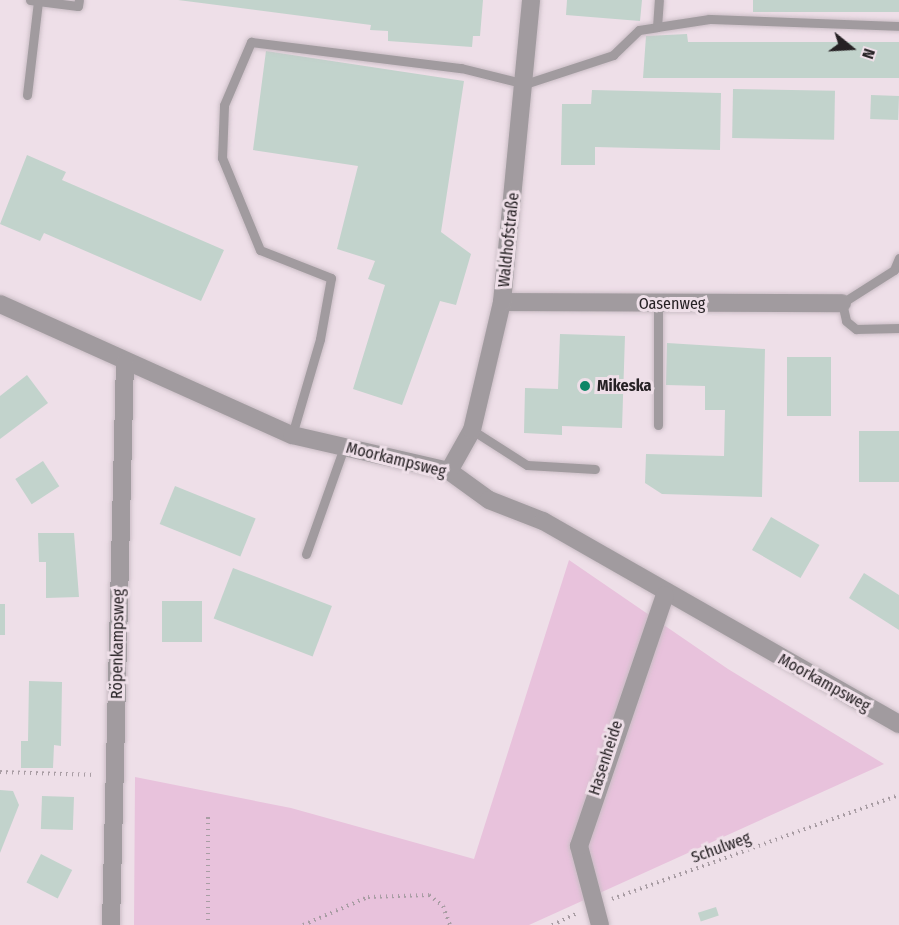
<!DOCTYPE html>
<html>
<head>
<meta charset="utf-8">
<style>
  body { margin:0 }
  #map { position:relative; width:899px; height:925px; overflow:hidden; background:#eedfe8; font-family:"Fira Sans Condensed",sans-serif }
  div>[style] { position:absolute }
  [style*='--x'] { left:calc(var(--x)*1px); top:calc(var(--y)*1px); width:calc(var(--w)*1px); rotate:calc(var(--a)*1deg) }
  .green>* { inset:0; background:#e8c2dc }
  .building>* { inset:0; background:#c2d3cc; transform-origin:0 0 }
  .path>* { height:4px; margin-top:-2px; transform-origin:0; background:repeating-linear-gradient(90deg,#a99da4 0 1.5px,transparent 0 6px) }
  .roads { filter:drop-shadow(0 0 2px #cabdc5) drop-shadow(0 0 2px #cabdc5) }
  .lane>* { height:9px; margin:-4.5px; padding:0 4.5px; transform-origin:4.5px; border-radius:4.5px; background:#a19b9f }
  .street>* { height:18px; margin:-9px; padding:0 9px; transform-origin:9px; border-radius:9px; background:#a19b9f }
  .dots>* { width:16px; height:16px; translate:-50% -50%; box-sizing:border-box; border:3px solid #eedfe8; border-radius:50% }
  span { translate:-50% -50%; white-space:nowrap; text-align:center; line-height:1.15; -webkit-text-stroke:6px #eedfe8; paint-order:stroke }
  .street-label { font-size:16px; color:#262124 }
  .poi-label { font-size:16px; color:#262124; font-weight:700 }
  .left { translate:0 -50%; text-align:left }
  .north { position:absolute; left:821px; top:18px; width:60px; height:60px; -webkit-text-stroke:4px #eedfe8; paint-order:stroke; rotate:108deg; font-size:16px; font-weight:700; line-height:24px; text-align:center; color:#262124 }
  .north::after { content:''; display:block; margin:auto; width:21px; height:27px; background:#262124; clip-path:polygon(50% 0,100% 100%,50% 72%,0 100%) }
</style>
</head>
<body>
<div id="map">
  <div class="green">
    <i style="clip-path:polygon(569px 560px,728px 669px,884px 764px,529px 925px,134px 925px,135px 777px,291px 808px,474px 859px)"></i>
  </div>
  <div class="building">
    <i style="clip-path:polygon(178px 0,483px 0,480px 36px,473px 36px,472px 47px,388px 41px,388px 31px,370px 30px,371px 25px)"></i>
    <i style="clip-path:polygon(567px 0,642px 0,640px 21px,566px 15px)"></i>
    <i style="left:753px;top:0;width:146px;height:12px"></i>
    <i style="clip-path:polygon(687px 34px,688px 42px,899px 42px,899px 78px,643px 78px,646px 36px)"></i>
    <i style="clip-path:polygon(266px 51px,464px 81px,441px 232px,471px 254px,456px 305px,440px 301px,402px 405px,353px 389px,385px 285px,368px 279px,375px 261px,337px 249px,358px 166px,253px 150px)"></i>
    <i style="left:733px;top:89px;width:102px;height:49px;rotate:1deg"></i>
    <i style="clip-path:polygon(592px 90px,721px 93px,720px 150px,595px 147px,595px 165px,561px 165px,562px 104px,591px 104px)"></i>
    <i style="left:871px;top:95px;width:28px;height:24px;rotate:2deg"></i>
    <i style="clip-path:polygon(27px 155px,66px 172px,62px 180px,224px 250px,201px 301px,44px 233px,40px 241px,0 224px)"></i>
    <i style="clip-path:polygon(560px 334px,625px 336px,622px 428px,562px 426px,562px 435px,524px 433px,525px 388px,558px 389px)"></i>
    <i style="clip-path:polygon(667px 343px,765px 349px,762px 497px,662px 494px,645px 483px,646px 454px,724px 456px,725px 410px,705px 410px,705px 386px,666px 385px)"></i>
    <i style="left:787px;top:357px;width:44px;height:59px"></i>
    <i style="clip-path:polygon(27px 375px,48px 403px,0 439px,0 396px)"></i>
    <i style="left:859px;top:431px;width:40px;height:51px"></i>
    <i style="left:43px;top:461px;width:30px;height:33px;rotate:57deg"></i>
    <i style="left:175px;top:486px;width:87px;height:41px;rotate:22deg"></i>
    <i style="left:771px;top:517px;width:56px;height:38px;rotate:30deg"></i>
    <i style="clip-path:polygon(38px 533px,74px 533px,79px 597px,46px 598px,46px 562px,39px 562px)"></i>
    <i style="left:233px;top:568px;width:106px;height:54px;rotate:21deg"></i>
    <i style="clip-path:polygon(864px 573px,899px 595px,899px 630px,849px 598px)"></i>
    <i style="left:162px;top:601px;width:40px;height:41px"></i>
    <i style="left:0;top:604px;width:5px;height:31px"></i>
    <i style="clip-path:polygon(29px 681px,62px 682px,61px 746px,54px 745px,53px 768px,21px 768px,21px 741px,28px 741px)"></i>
    <i style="clip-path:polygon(0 790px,13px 791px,19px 805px,0 853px)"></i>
    <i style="left:42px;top:796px;width:32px;height:33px;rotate:2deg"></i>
    <i style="left:41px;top:854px;width:35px;height:32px;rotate:27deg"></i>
    <i style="left:716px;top:907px;width:9px;height:19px;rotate:72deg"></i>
  </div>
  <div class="path">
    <i style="--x:0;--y:772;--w:96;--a:1.8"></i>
    <i style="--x:208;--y:817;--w:108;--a:90"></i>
    <i style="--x:612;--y:899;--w:305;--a:-19.9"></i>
    <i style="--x:303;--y:925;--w:71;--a:-23.3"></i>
    <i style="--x:368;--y:897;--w:61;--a:-1.9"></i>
    <i style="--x:429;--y:895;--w:18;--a:38"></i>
    <i style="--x:443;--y:906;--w:20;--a:70"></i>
    <i style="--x:552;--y:925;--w:29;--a:-25"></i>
  </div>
  <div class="roads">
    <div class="lane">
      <i style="--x:30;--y:0;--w:48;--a:7.1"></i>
      <i style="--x:78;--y:6;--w:6;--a:-81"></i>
      <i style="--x:657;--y:27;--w:27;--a:-86"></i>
      <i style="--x:27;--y:95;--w:95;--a:-83.3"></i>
      <i style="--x:899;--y:258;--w:13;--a:113"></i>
      <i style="--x:894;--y:270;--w:62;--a:147.6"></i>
      <i style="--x:842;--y:303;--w:18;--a:77"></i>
      <i style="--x:846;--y:321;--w:13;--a:39"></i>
      <i style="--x:856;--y:329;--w:43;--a:-1.3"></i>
      <i style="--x:658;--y:304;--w:121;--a:90"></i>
      <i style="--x:472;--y:430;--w:65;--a:32.5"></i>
      <i style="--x:527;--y:465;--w:68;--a:3.4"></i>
      <i style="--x:292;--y:435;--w:100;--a:-73.7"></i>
      <i style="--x:320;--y:339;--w:62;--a:-79.8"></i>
      <i style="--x:331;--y:278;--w:76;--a:-158.5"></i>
      <i style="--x:260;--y:250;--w:100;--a:-112.4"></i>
      <i style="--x:222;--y:158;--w:53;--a:-87.8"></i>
      <i style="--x:224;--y:105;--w:69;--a:-66.8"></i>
      <i style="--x:251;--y:42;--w:212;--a:7.1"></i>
      <i style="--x:461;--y:68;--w:66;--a:14"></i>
      <i style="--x:525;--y:84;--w:93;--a:-18.2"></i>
      <i style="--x:613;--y:55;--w:36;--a:-44"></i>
      <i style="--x:639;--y:30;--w:18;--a:-9"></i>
      <i style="--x:657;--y:27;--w:53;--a:-8.7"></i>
      <i style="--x:709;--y:19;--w:190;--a:2.1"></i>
      <i style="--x:306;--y:554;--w:114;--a:-70.4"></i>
    </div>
    <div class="street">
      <i style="--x:502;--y:302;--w:340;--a:0.2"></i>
      <i style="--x:0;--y:304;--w:320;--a:24.2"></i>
      <i style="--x:292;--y:435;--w:161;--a:12.9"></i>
      <i style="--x:449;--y:471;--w:49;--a:35.9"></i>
      <i style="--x:489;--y:500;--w:58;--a:21.3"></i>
      <i style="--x:543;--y:521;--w:410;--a:29.7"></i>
      <i style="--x:449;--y:471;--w:47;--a:-60.7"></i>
      <i style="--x:472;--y:430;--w:131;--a:-76.8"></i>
      <i style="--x:502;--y:302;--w:303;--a:-84.5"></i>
      <i style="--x:111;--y:925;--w:563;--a:-88.58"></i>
      <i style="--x:600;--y:925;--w:82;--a:-104.9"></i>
      <i style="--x:579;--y:846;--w:265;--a:-71.1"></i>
    </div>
  </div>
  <div class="dots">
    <i style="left:585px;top:386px;background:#0d8667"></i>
  </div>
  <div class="street-label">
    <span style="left:509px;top:240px;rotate:-84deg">Waldhofstraße</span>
    <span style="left:672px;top:304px">Oasenweg</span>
    <span style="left:396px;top:460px;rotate:14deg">Moorkampsweg</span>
    <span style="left:118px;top:644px;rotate:-89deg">Röpenkampsweg</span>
    <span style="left:824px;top:683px;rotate:29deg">Moorkampsweg</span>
    <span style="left:606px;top:758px;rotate:-72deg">Hasenheide</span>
    <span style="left:721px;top:848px;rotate:-20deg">Schulweg</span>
  </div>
  <div class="poi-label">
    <span class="left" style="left:597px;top:386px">Mikeska</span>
  </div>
  <div class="north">N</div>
</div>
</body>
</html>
